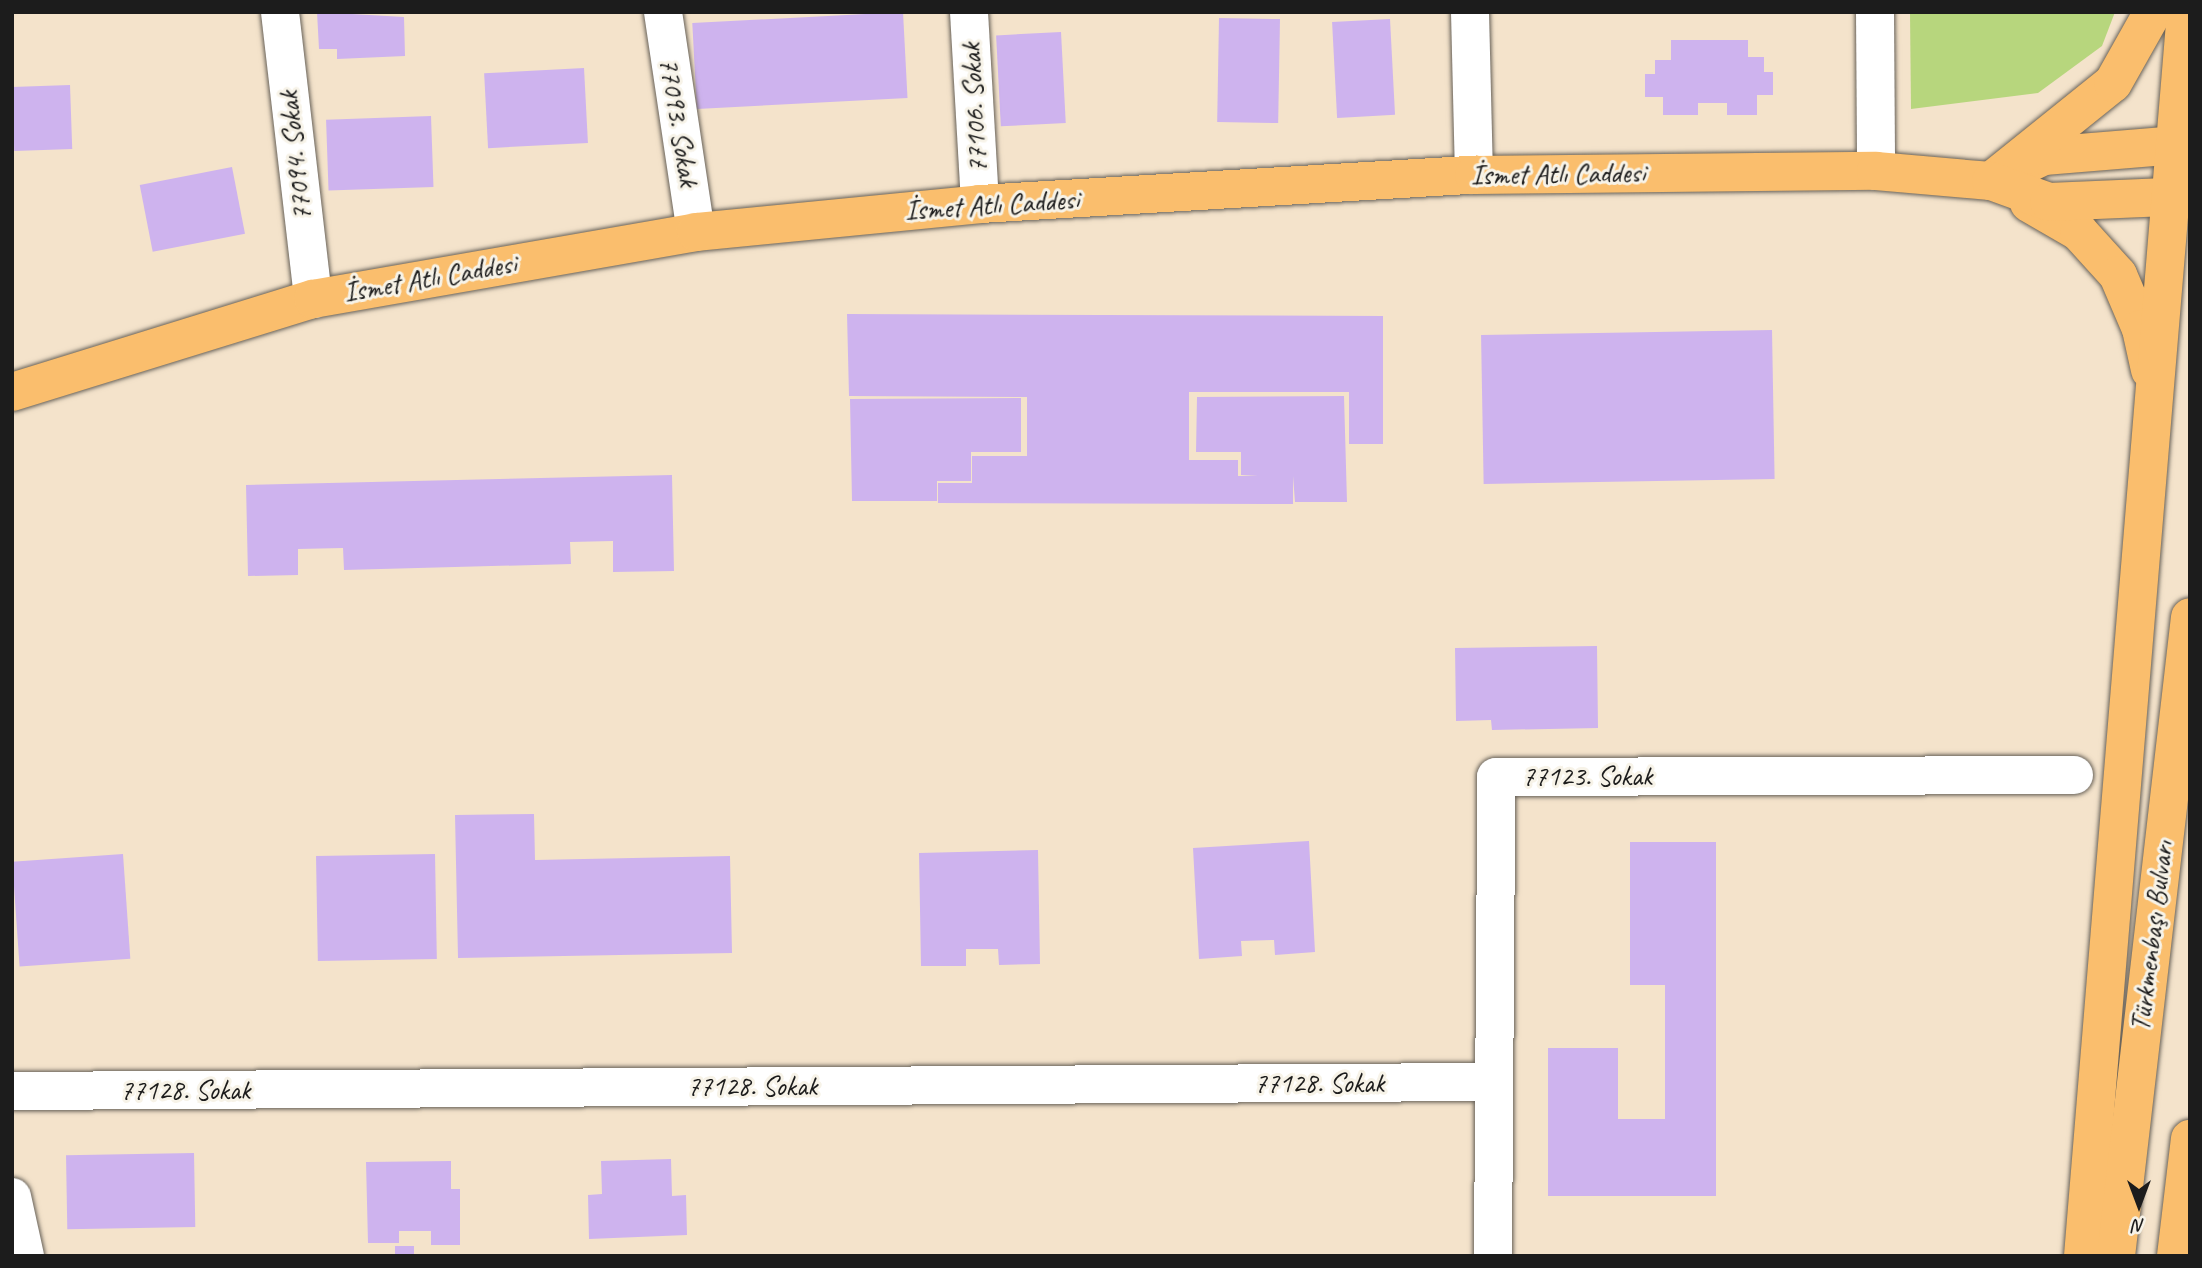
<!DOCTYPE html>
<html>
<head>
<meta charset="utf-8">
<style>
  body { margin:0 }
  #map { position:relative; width:2202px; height:1268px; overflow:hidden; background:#f4e3cb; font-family:Caveat,sans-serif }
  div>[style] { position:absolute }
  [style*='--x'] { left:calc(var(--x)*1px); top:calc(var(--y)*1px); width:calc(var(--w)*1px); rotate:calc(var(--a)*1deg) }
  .green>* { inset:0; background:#b7d67d }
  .building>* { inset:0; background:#ceb3ee; transform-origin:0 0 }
  .roads { filter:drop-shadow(0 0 2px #686259) drop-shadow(0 0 2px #686259) }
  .minor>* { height:38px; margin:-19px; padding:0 19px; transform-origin:19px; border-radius:19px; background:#fff }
  .major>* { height:38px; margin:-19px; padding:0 19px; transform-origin:19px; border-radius:19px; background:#fabe6d }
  span { translate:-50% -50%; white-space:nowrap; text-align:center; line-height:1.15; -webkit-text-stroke:6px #f7f3e8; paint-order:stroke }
  .street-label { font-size:28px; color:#1c1c1c }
  .frame { position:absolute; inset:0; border:14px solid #1c1c1c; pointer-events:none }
  .north { position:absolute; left:2104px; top:1170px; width:70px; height:70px; -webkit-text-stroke:5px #f7f3e8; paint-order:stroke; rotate:180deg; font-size:19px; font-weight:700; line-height:28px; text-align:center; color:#1c1c1c }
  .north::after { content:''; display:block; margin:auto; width:24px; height:32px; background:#1c1c1c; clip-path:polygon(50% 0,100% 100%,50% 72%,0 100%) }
</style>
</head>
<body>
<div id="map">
  <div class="green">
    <i style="clip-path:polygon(1910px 12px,2115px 12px,2102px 46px,2038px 93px,1911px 109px)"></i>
  </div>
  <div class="building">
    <i style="clip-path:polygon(317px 12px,404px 17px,405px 56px,337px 59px,337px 49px,319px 49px)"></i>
    <i style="left:903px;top:12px;width:86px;height:211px;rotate:87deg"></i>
    <i style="left:1219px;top:18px;width:61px;height:104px;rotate:1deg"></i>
    <i style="left:1390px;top:19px;width:96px;height:58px;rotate:87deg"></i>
    <i style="left:1061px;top:32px;width:91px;height:65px;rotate:87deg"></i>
    <i style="clip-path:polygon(1671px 40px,1748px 40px,1748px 57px,1764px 57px,1764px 72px,1773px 72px,1773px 95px,1757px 95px,1757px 115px,1727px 115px,1727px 103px,1698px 103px,1698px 115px,1663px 115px,1663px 97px,1645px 97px,1645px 74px,1655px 74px,1655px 60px,1671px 60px)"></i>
    <i style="left:584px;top:68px;width:75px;height:100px;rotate:87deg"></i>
    <i style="left:70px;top:85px;width:64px;height:58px;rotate:88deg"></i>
    <i style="left:431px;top:116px;width:71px;height:105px;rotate:88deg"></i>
    <i style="left:232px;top:167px;width:68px;height:94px;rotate:79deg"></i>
    <i style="clip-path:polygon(847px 314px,1383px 316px,1383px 444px,1349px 444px,1349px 392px,1189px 392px,1189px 460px,1238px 460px,1238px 476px,1258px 476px,1241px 475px,1241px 452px,1196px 452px,1197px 397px,1344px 396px,1347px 502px,1295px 502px,1293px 476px,1293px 504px,938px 503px,938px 483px,972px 483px,972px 456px,1027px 456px,1027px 397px,849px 396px)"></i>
    <i style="left:1772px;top:330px;width:149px;height:291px;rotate:89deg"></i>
    <i style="clip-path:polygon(1021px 398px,1021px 452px,971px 452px,971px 481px,937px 481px,937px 501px,852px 501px,850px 399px)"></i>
    <i style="clip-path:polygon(672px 475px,674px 571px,613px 572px,613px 541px,570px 542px,571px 564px,344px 570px,343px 548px,298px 549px,298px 575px,248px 576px,246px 485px)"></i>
    <i style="clip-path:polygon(1597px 646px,1598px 728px,1492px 730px,1491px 720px,1456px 721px,1455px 648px)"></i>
    <i style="clip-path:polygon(534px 814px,535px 860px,730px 856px,732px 953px,458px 958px,455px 815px)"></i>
    <i style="clip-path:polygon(1309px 841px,1315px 952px,1275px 955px,1274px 940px,1241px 941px,1242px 956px,1199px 959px,1193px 848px)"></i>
    <i style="clip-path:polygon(1630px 842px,1716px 842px,1716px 1196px,1548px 1196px,1548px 1048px,1618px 1048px,1618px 1119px,1665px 1119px,1665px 985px,1630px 985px)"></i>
    <i style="clip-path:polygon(1038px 850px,1040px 964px,999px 965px,998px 949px,966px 949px,966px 966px,921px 966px,919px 853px)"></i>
    <i style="left:123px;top:854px;width:105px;height:111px;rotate:86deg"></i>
    <i style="left:435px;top:854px;width:105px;height:119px;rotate:89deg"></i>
    <i style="left:194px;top:1153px;width:74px;height:128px;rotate:89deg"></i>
    <i style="clip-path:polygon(671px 1159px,672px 1196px,686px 1195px,687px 1235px,589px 1239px,588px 1195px,602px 1194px,601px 1161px)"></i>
    <i style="clip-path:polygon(451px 1161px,451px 1189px,460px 1189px,460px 1245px,431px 1245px,431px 1231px,399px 1231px,399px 1243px,368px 1243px,366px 1162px)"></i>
    <i style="left:414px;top:1246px;width:10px;height:19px;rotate:90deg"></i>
  </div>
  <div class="roads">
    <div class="minor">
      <i style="--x:280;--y:12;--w:289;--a:83.4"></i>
      <i style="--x:663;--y:12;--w:222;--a:81.5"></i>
      <i style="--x:969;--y:12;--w:192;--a:86.7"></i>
      <i style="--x:1470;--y:12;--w:163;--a:88.6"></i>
      <i style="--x:1875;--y:12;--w:159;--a:89.6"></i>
      <i style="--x:12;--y:1091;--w:1480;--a:-0.35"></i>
      <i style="--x:12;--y:1197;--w:60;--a:77.6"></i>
      <i style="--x:1493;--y:1256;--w:479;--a:-89.6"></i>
      <i style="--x:1496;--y:777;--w:578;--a:-0.2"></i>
    </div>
    <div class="major">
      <i style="--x:2015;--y:170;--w:32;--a:-26"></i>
      <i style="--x:2044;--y:156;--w:146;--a:-4.7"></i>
      <i style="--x:1991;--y:181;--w:156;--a:-38.8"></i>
      <i style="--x:2113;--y:83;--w:81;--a:-60.6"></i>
      <i style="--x:2029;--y:203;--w:58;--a:30.1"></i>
      <i style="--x:2079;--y:232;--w:58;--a:47.8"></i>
      <i style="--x:2118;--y:275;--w:59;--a:66.9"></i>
      <i style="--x:2141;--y:329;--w:42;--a:77.6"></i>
      <i style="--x:12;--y:392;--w:315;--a:-17.2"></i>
      <i style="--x:313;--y:299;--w:389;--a:-9.9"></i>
      <i style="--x:696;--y:232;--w:285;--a:-5.6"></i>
      <i style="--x:980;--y:204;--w:495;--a:-3.4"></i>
      <i style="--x:1474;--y:175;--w:402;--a:-0.6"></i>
      <i style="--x:1876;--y:171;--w:115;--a:5"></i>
      <i style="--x:1991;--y:181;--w:62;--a:19.9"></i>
      <i style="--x:2049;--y:202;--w:141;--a:-2.4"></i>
      <i style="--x:2083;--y:1256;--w:1248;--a:-85.27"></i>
      <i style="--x:2116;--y:1256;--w:643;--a:-83.39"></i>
      <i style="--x:2176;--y:1256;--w:118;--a:-83.2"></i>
    </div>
  </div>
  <div class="street-label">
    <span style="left:974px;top:108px;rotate:-93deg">77106. Sokak</span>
    <span style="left:679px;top:122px;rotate:81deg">77093. Sokak</span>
    <span style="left:295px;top:156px;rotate:-96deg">77094. Sokak</span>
    <span style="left:1558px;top:174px;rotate:-1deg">İsmet Atlı Caddesi</span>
    <span style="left:992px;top:205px;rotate:-4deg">İsmet Atlı Caddesi</span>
    <span style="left:430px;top:278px;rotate:-10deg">İsmet Atlı Caddesi</span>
    <span style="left:1587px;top:776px">77123. Sokak</span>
    <span style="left:2152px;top:936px;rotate:-83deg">Türkmenbaşı Bulvarı</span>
    <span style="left:1319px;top:1083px">77128. Sokak</span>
    <span style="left:752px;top:1086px">77128. Sokak</span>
    <span style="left:185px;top:1090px">77128. Sokak</span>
  </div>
  <div class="frame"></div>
  <div class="north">N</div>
</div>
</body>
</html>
